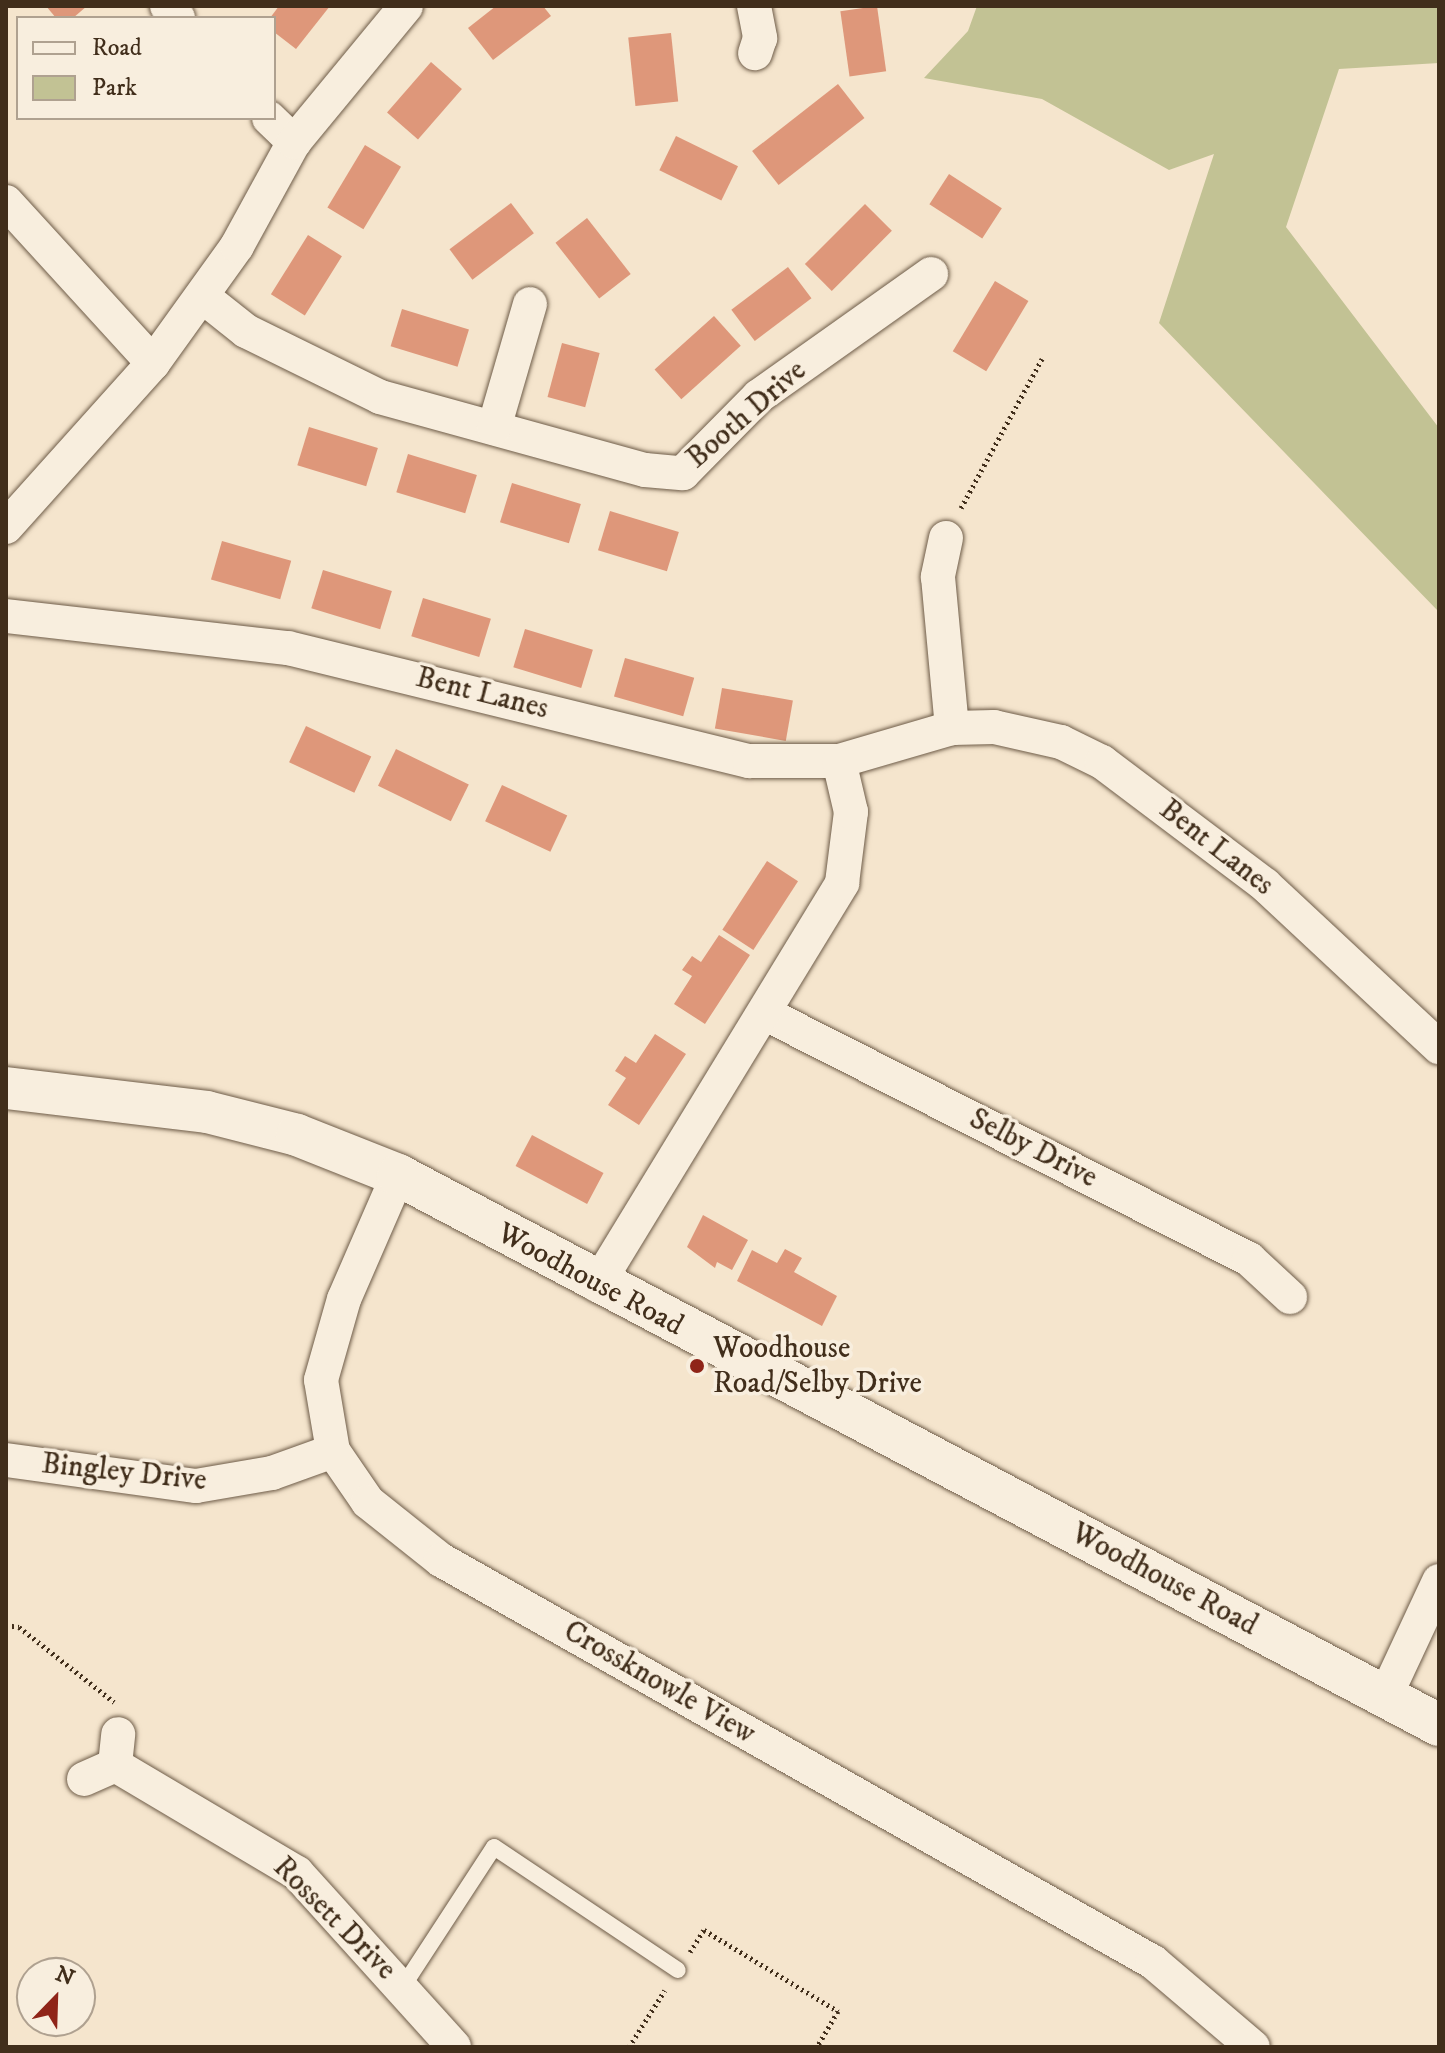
<!DOCTYPE html>
<html>
<head>
<meta charset="utf-8">
<style>
  body { margin:0 }
  #map { position:relative; width:1445px; height:2053px; overflow:hidden; background:#f5e5cd; font-family:"IM FELL DW Pica",serif }
  div>[style] { position:absolute }
  [style*='--x'] { left:calc(var(--x)*1px); top:calc(var(--y)*1px); width:calc(var(--w)*1px); rotate:calc(var(--a)*1deg) }
  .green>* { inset:0; background:#c2c294 }
  .building>* { inset:0; background:#de977a; transform-origin:0 0 }
  .path>* { height:5px; margin-top:-2.5px; transform-origin:0; background:repeating-linear-gradient(90deg,#412e1b 0 2px,transparent 0 6px) }
  .roads { filter:drop-shadow(0 0 2px #6e5c48) drop-shadow(0 0 2px #6e5c48) }
  .service>* { height:16px; margin:-8px; padding:0 8px; transform-origin:8px; border-radius:8px; background:#f8eede }
  .minor>* { height:34px; margin:-17px; padding:0 17px; transform-origin:17px; border-radius:17px; background:#f8eede }
  .tertiary>* { height:42px; margin:-21px; padding:0 21px; transform-origin:21px; border-radius:21px; background:#f8eede }
  .dots>* { width:22px; height:22px; translate:-50% -50%; box-sizing:border-box; border:4px solid #f8eede; border-radius:50% }
  span { translate:-50% -50%; white-space:nowrap; text-align:center; line-height:1.15; -webkit-text-stroke:7px #f8eede; paint-order:stroke }
  .street-label { font-size:30px; color:#412e1b }
  .poi-label { font-size:30px; color:#412e1b }
  .left { translate:0 -50%; text-align:left }
  .frame { position:absolute; inset:0; border:8px solid #412e1b; pointer-events:none }
  .legend { position:absolute; left:16px; top:16px; width:260px; height:104px; box-sizing:border-box; background:#f8eede; border:2px solid #afa190; margin:0; padding:10px 14px; list-style:none; font-size:24px; color:#412e1b }
  .legend li { display:flex; align-items:center; gap:16px; height:40px }
  .legend b { width:40px; border:2px solid #afa190 }
  .north { position:absolute; left:16px; top:1957px; width:80px; height:80px; box-sizing:border-box; background:#f8eede; border:2px solid #afa190; border-radius:50%; rotate:23deg; font-size:22px; font-weight:700; line-height:32px; text-align:center; color:#412e1b }
  .north::after { content:''; display:block; margin:auto; width:28px; height:36px; background:#8f2418; clip-path:polygon(50% 0,100% 100%,50% 72%,0 100%) }
</style>
</head>
<body>
<div id="map">
  <div class="green">
    <i style="clip-path:polygon(977px 6px,1439px 6px,1439px 63px,1339px 69px,1286px 227px,1439px 428px,1439px 612px,1159px 323px,1214px 154px,1169px 170px,1042px 99px,924px 78px,968px 31px)"></i>
  </div>
  <div class="building">
    <i style="clip-path:polygon(46px 6px,87px 6px,73px 18px,56px 18px)"></i>
    <i style="clip-path:polygon(279px 6px,330px 6px,296px 49px,274px 32px,270px 18px)"></i>
    <i style="clip-path:polygon(496px 6px,543px 6px,551px 16px,493px 60px,468px 28px)"></i>
    <i style="left:877px;top:6px;width:66px;height:37px;rotate:82deg"></i>
    <i style="left:671px;top:33px;width:69px;height:43px;rotate:84deg"></i>
    <i style="left:431px;top:62px;width:41px;height:67px;rotate:41deg"></i>
    <i style="left:838px;top:84px;width:43px;height:109px;rotate:52deg"></i>
    <i style="left:676px;top:136px;width:69px;height:38px;rotate:26deg"></i>
    <i style="left:365px;top:145px;width:42px;height:73px;rotate:31deg"></i>
    <i style="left:949px;top:174px;width:63px;height:36px;rotate:33deg"></i>
    <i style="left:511px;top:203px;width:38px;height:77px;rotate:53deg"></i>
    <i style="left:865px;top:204px;width:38px;height:85px;rotate:45deg"></i>
    <i style="left:587px;top:218px;width:71px;height:40px;rotate:52deg"></i>
    <i style="left:308px;top:235px;width:40px;height:70px;rotate:32deg"></i>
    <i style="left:788px;top:267px;width:39px;height:71px;rotate:53deg"></i>
    <i style="left:995px;top:281px;width:39px;height:82px;rotate:31deg"></i>
    <i style="left:402px;top:309px;width:70px;height:39px;rotate:17deg"></i>
    <i style="left:714px;top:316px;width:40px;height:80px;rotate:48deg"></i>
    <i style="left:562px;top:343px;width:39px;height:56px;rotate:15deg"></i>
    <i style="left:309px;top:427px;width:72px;height:40px;rotate:17deg"></i>
    <i style="left:408px;top:454px;width:72px;height:40px;rotate:17deg"></i>
    <i style="left:512px;top:483px;width:72px;height:41px;rotate:17deg"></i>
    <i style="left:610px;top:511px;width:72px;height:41px;rotate:17deg"></i>
    <i style="left:222px;top:541px;width:72px;height:40px;rotate:16deg"></i>
    <i style="left:323px;top:570px;width:72px;height:40px;rotate:17deg"></i>
    <i style="left:423px;top:598px;width:71px;height:40px;rotate:17deg"></i>
    <i style="left:525px;top:629px;width:71px;height:40px;rotate:17deg"></i>
    <i style="left:625px;top:658px;width:72px;height:40px;rotate:16deg"></i>
    <i style="left:722px;top:688px;width:72px;height:41px;rotate:10deg"></i>
    <i style="left:306px;top:726px;width:72px;height:40px;rotate:25deg"></i>
    <i style="left:396px;top:749px;width:81px;height:41px;rotate:26deg"></i>
    <i style="left:502px;top:785px;width:72px;height:40px;rotate:25deg"></i>
    <i style="left:767px;top:861px;width:37px;height:82px;rotate:33deg"></i>
    <i style="clip-path:polygon(719px 935px,750px 955px,705px 1024px,674px 1004px,692px 976px,682px 970px,692px 956px,701px 962px)"></i>
    <i style="clip-path:polygon(655px 1034px,686px 1054px,639px 1125px,608px 1105px,626px 1078px,615px 1071px,625px 1056px,636px 1063px)"></i>
    <i style="left:532px;top:1135px;width:81px;height:35px;rotate:28deg"></i>
    <i style="clip-path:polygon(703px 1215px,748px 1240px,732px 1270px,717px 1262px,715px 1268px,687px 1247px)"></i>
    <i style="clip-path:polygon(785px 1249px,802px 1258px,794px 1272px,837px 1296px,822px 1326px,737px 1281px,752px 1250px,777px 1263px)"></i>
  </div>
  <div class="path">
    <i style="--x:961;--y:508;--w:170;--a:-61.5"></i>
    <i style="--x:6;--y:1625;--w:13;--a:9"></i>
    <i style="--x:19;--y:1627;--w:121;--a:38.3"></i>
    <i style="--x:690;--y:1952;--w:26;--a:-58"></i>
    <i style="--x:704;--y:1930;--w:157;--a:31.2"></i>
    <i style="--x:838;--y:2011;--w:42;--a:120.3"></i>
    <i style="--x:629;--y:2047;--w:67;--a:-57.7"></i>
  </div>
  <div class="roads">
    <div class="service">
      <i style="--x:402;--y:1988;--w:168;--a:-56.9"></i>
      <i style="--x:494;--y:1847;--w:221;--a:33.8"></i>
    </div>
    <div class="minor">
      <i style="--x:167;--y:6;--w:16;--a:47"></i>
      <i style="--x:754;--y:6;--w:33;--a:79"></i>
      <i style="--x:760;--y:38;--w:16;--a:108"></i>
      <i style="--x:269;--y:118;--w:35;--a:44"></i>
      <i style="--x:6;--y:202;--w:218;--a:47.6"></i>
      <i style="--x:202;--y:296;--w:56;--a:38.5"></i>
      <i style="--x:246;--y:331;--w:149;--a:26.2"></i>
      <i style="--x:380;--y:397;--w:275;--a:15.4"></i>
      <i style="--x:645;--y:470;--w:38;--a:5"></i>
      <i style="--x:683;--y:473;--w:108;--a:-45.4"></i>
      <i style="--x:759;--y:396;--w:211;--a:-35.3"></i>
      <i style="--x:494;--y:428;--w:129;--a:-73.8"></i>
      <i style="--x:6;--y:527;--w:220;--a:-48.1"></i>
      <i style="--x:153;--y:363;--w:144;--a:-54.3"></i>
      <i style="--x:237;--y:246;--w:119;--a:-61.3"></i>
      <i style="--x:294;--y:142;--w:176;--a:-50.5"></i>
      <i style="--x:946;--y:538;--w:40;--a:102"></i>
      <i style="--x:938;--y:577;--w:152;--a:84.7"></i>
      <i style="--x:6;--y:616;--w:284;--a:6.5"></i>
      <i style="--x:288;--y:648;--w:475;--a:13.8"></i>
      <i style="--x:749;--y:761;--w:90;--a:0"></i>
      <i style="--x:839;--y:761;--w:118;--a:-16.3"></i>
      <i style="--x:952;--y:728;--w:42;--a:-1.4"></i>
      <i style="--x:994;--y:727;--w:69;--a:12.6"></i>
      <i style="--x:1061;--y:742;--w:46;--a:26"></i>
      <i style="--x:1102;--y:762;--w:204;--a:37"></i>
      <i style="--x:1265;--y:885;--w:238;--a:43"></i>
      <i style="--x:766;--y:1014;--w:542;--a:26.9"></i>
      <i style="--x:1249;--y:1259;--w:56;--a:42.8"></i>
      <i style="--x:398;--y:1175;--w:135;--a:113.5"></i>
      <i style="--x:344;--y:1299;--w:84;--a:105.9"></i>
      <i style="--x:321;--y:1380;--w:72;--a:80.4"></i>
      <i style="--x:333;--y:1451;--w:62;--a:55.5"></i>
      <i style="--x:368;--y:1502;--w:93;--a:38.5"></i>
      <i style="--x:441;--y:1560;--w:818;--a:29.45"></i>
      <i style="--x:1153;--y:1962;--w:131;--a:40.4"></i>
      <i style="--x:597;--y:1285;--w:471;--a:-58.6"></i>
      <i style="--x:842;--y:883;--w:72;--a:-82.8"></i>
      <i style="--x:851;--y:812;--w:52;--a:-103.2"></i>
      <i style="--x:6;--y:1460;--w:192;--a:7.8"></i>
      <i style="--x:196;--y:1486;--w:77;--a:-9.7"></i>
      <i style="--x:272;--y:1473;--w:65;--a:-19.8"></i>
      <i style="--x:1385;--y:1697;--w:128;--a:-65"></i>
      <i style="--x:115;--y:1765;--w:212;--a:30.7"></i>
      <i style="--x:297;--y:1873;--w:234;--a:47.9"></i>
      <i style="--x:84;--y:1779;--w:34;--a:-24"></i>
      <i style="--x:115;--y:1765;--w:31;--a:-84"></i>
    </div>
    <div class="tertiary">
      <i style="--x:6;--y:1088;--w:202;--a:6.8"></i>
      <i style="--x:207;--y:1112;--w:93;--a:14.3"></i>
      <i style="--x:297;--y:1135;--w:109;--a:21.6"></i>
      <i style="--x:398;--y:1175;--w:1177;--a:27.85"></i>
    </div>
  </div>
  <div class="dots">
    <i style="left:697px;top:1366px;background:#8f2418"></i>
  </div>
  <div class="street-label">
    <span style="left:747px;top:415px;rotate:-41deg">Booth Drive</span>
    <span style="left:482px;top:694px;rotate:14deg">Bent Lanes</span>
    <span style="left:1216px;top:848px;rotate:38deg">Bent Lanes</span>
    <span style="left:1033px;top:1149px;rotate:27deg">Selby Drive</span>
    <span style="left:590px;top:1280px;rotate:28deg">Woodhouse Road</span>
    <span style="left:124px;top:1473px;rotate:6deg">Bingley Drive</span>
    <span style="left:1164px;top:1580px;rotate:28deg">Woodhouse Road</span>
    <span style="left:659px;top:1683px;rotate:30deg">Crossknowle View</span>
    <span style="left:334px;top:1919px;rotate:45deg">Rossett Drive</span>
  </div>
  <div class="poi-label">
    <span class="left" style="left:713px;top:1366px">Woodhouse<br>Road/Selby Drive</span>
  </div>
  <div class="frame"></div>
  <ul class="legend">
  <li><b style="height:10px;background:#f8eede"></b>Road</li>
  <li><b style="height:22px;background:#c2c294"></b>Park</li>
  </ul>
  <div class="north">N</div>
</div>
</body>
</html>
